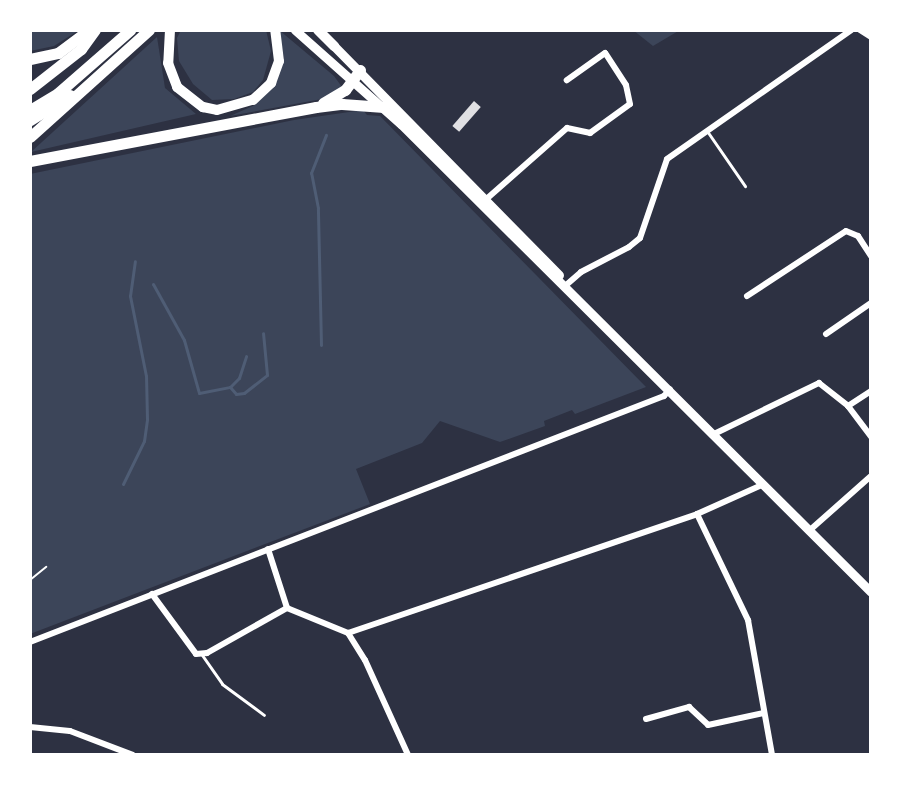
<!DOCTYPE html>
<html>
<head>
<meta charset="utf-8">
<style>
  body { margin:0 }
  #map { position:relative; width:901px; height:785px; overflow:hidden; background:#2d3142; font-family:Poppins,sans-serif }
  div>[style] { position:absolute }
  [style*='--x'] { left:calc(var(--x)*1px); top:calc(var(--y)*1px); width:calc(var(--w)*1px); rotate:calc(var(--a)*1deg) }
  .green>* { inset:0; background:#3c4559 }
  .stream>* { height:3px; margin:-1.5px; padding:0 1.5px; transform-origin:1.5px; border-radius:1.5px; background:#4f5d75 }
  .building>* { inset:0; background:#e0e0e3; transform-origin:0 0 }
  .path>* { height:2px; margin:-1px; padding:0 1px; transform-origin:1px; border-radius:1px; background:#fff }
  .service>* { height:3px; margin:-1.5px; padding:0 1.5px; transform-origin:1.5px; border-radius:1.5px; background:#fff }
  .minor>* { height:6px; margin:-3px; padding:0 3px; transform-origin:3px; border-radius:3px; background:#fff }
  .secondary>* { height:9px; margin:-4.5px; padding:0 4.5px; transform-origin:4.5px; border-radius:4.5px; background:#fff }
  .primary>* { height:10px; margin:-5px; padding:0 5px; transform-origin:5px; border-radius:5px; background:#fff }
  .motorway>* { height:11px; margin:-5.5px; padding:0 5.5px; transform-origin:5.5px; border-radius:5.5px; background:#fff }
  span { translate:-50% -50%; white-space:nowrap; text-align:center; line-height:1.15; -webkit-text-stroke:7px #fff; paint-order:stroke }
  .frame { position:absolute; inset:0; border:32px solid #fff; pointer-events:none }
</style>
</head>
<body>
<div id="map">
  <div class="green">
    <i style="clip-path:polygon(30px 30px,79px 30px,54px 46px,30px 51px)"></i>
    <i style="clip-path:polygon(181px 30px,266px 30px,271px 51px,263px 80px,253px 92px,234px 99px,212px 100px,193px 84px,179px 61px,177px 38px)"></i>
    <i style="clip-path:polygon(279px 30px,334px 76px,342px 87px,322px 99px,230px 116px,255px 105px,273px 87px,284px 58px)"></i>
    <i style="clip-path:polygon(633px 30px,680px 30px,653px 46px)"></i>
    <i style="clip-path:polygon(157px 37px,165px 88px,196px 114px,31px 152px)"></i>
    <i style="clip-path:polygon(363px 110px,367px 115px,380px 116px,646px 387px,575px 414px,572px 410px,544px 421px,545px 426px,500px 442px,440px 421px,422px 443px,356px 469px,370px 504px,30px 634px,30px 174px,294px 120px)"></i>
  </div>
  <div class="stream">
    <i style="--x:153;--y:284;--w:64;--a:61"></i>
    <i style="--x:184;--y:340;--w:55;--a:74.2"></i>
    <i style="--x:199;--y:393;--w:32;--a:-11"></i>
    <i style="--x:230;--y:387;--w:13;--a:-45"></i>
    <i style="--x:239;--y:378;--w:23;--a:-72"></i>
    <i style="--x:321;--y:345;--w:137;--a:-91.3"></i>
    <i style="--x:318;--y:208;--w:36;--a:-101"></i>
    <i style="--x:311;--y:173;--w:41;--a:-68.5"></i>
    <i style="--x:230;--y:387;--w:9;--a:49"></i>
    <i style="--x:236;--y:394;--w:8;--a:-7"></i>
    <i style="--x:244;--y:393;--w:29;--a:-38"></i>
    <i style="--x:267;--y:375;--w:42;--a:-95.4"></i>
    <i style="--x:123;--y:484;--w:48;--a:-64"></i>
    <i style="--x:144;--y:441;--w:22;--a:-82"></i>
    <i style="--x:147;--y:419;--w:43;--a:-91.3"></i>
    <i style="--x:146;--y:376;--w:82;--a:-101.3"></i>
    <i style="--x:130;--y:296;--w:35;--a:-82"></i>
  </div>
  <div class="building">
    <i style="left:474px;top:101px;width:9px;height:33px;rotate:41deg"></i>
  </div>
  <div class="path">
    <i style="--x:30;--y:580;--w:21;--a:-39"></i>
  </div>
  <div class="service">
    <i style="--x:707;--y:131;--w:67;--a:55.4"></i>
    <i style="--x:202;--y:655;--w:35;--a:55"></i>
    <i style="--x:222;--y:684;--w:52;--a:36.4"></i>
  </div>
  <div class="minor">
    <i style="--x:860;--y:30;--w:13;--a:32"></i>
    <i style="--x:483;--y:202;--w:112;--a:-41.4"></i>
    <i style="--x:567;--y:128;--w:24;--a:12"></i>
    <i style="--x:590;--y:133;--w:49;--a:-35.9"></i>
    <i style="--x:630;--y:104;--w:19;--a:-102"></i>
    <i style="--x:626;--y:85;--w:38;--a:-123"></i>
    <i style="--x:605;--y:53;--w:47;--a:144.6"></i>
    <i style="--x:565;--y:286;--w:21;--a:-41"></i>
    <i style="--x:581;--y:272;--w:54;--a:-27.5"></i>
    <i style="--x:629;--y:247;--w:14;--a:-39"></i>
    <i style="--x:640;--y:238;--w:83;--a:-71.1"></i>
    <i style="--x:667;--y:159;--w:225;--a:-35"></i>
    <i style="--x:747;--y:296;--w:118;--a:-33.3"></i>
    <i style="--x:846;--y:231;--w:13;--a:23"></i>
    <i style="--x:858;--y:236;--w:24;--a:57"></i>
    <i style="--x:826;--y:334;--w:55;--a:-34.6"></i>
    <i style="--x:848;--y:406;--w:27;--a:-33"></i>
    <i style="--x:714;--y:434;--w:117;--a:-25.9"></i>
    <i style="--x:819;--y:383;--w:37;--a:38"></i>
    <i style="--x:848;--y:406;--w:39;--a:53"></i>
    <i style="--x:697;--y:514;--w:118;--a:64.3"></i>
    <i style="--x:748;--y:620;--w:137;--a:79.9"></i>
    <i style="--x:810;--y:530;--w:81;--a:-41.5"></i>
    <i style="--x:268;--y:549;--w:62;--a:72.1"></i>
    <i style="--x:152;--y:594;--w:74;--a:53.7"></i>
    <i style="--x:196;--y:654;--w:11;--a:-5"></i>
    <i style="--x:207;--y:653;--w:92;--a:-29.4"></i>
    <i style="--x:287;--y:608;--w:66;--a:22.3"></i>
    <i style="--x:348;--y:633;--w:32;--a:58"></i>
    <i style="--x:365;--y:660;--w:104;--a:65.6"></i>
    <i style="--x:348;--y:633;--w:369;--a:-18.8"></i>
    <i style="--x:697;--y:514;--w:73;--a:-24.1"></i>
    <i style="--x:30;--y:642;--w:680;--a:-21.21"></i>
    <i style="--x:664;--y:396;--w:9;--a:-49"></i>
    <i style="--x:646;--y:719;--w:45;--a:-15.6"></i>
    <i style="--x:689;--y:707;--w:26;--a:43"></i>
    <i style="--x:708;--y:725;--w:57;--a:-12.1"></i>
    <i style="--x:30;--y:727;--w:40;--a:5.7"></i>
    <i style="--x:70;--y:731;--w:67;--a:20.9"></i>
  </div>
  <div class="secondary">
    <i style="--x:295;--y:30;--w:142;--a:41.6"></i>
    <i style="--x:401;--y:124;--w:663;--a:44.88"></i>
    <i style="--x:334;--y:46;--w:321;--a:45.5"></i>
  </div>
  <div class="primary">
    <i style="--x:170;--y:30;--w:33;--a:93"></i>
    <i style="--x:168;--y:63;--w:26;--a:69"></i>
    <i style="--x:177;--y:87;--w:33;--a:38"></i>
    <i style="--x:203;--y:107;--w:14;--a:12"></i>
    <i style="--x:217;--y:110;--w:37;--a:-16"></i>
    <i style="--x:253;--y:100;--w:25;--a:-43"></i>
    <i style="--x:271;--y:83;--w:23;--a:-70"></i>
    <i style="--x:279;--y:61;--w:31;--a:-97"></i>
    <i style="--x:318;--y:30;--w:23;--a:45"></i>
  </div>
  <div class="motorway">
    <i style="--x:30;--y:59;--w:29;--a:-12"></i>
    <i style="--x:58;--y:53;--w:39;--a:-37"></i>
    <i style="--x:30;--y:89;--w:65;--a:-38.1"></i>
    <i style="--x:81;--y:49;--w:24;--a:-54"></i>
    <i style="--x:323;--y:103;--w:26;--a:-31"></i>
    <i style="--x:345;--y:90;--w:25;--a:-53"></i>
    <i style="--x:30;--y:110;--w:33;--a:-31"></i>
    <i style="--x:58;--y:93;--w:96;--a:-41.2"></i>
    <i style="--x:30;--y:120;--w:47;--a:-32"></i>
    <i style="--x:30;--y:137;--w:160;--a:-42"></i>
    <i style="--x:30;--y:161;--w:291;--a:-10.7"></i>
    <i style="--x:316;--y:107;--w:26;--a:-7"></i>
    <i style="--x:342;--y:104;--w:42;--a:4.1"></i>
  </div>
  <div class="frame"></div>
</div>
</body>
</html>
